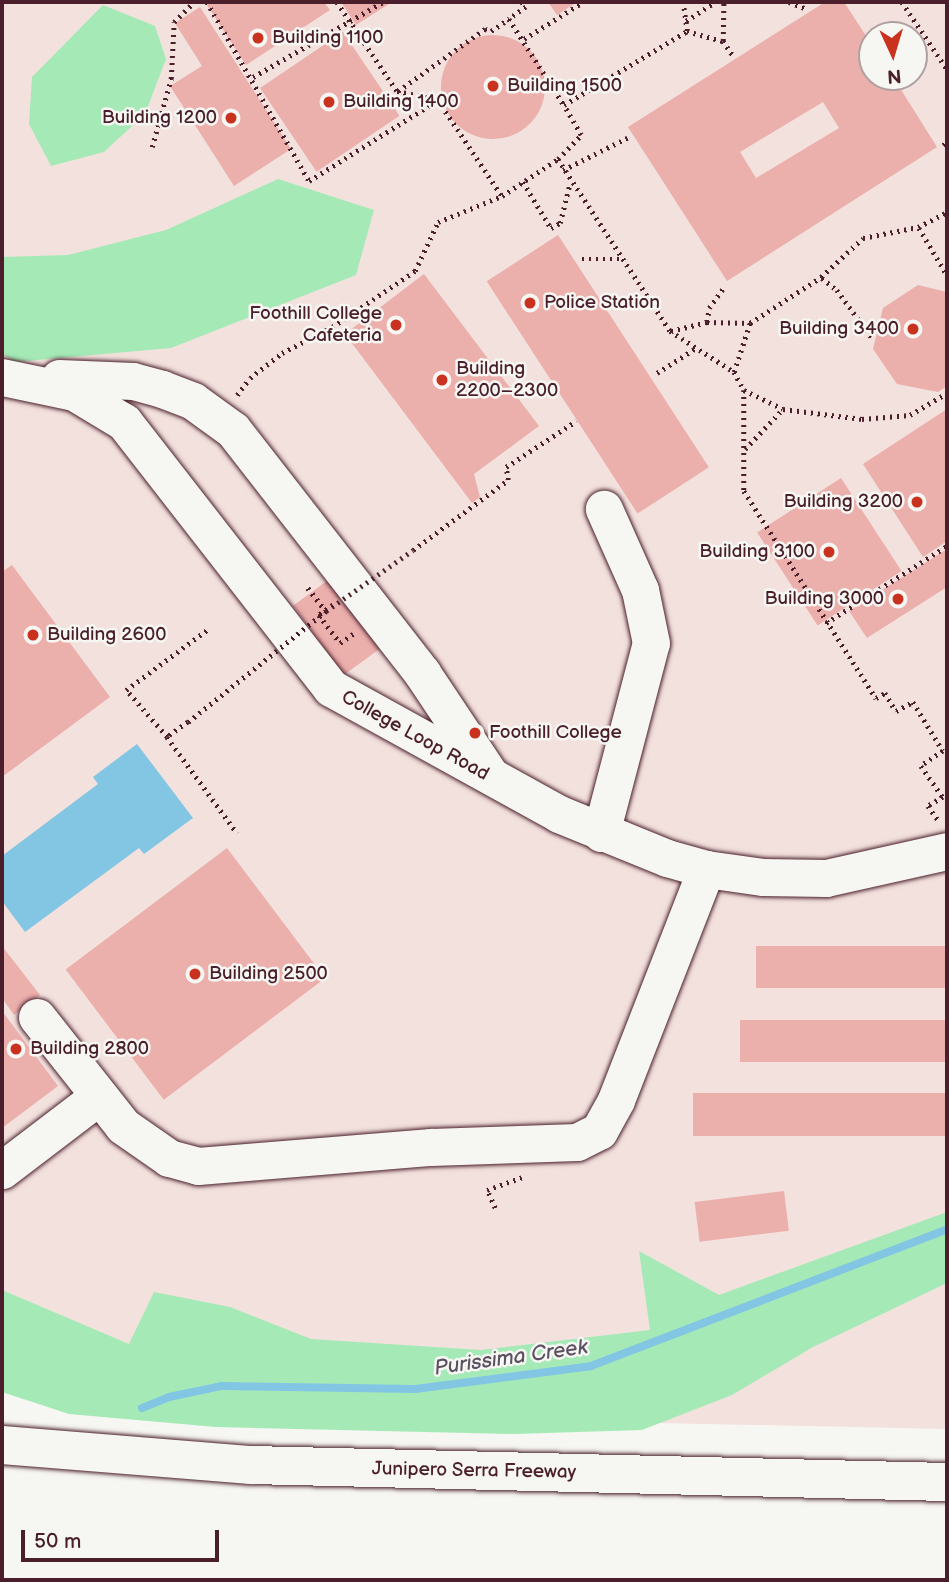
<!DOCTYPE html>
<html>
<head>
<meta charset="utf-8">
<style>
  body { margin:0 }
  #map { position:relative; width:949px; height:1582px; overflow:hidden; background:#f6f6f2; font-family:"Balsamiq Sans",sans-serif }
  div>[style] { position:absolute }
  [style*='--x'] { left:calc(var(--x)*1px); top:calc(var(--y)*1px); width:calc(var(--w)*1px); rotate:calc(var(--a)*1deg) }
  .built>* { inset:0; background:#f3e1dd }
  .green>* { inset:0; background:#a5eab6 }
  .water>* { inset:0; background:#83c6e4 }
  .stream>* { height:8px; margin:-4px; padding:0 4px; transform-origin:4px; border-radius:4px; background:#83c6e4 }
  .building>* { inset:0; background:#ebafac; transform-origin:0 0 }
  .round { border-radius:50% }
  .path>* { height:4.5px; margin-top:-2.25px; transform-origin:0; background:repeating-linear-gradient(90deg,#4a1f2b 0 2px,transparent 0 7px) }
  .roads { filter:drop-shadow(0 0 2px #4a1f2b) drop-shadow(0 0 2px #4a1f2b) }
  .minor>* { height:37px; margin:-18.5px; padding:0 18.5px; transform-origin:18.5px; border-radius:18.5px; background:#f6f6f2 }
  .highway>* { height:38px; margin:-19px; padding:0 19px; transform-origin:19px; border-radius:19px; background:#f6f6f2 }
  .path-bridge>* { height:4.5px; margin-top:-2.25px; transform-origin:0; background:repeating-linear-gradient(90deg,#4a1f2b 0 2px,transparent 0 7px) }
  .dots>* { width:19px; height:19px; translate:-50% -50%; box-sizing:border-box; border:4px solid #f6f6f2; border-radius:50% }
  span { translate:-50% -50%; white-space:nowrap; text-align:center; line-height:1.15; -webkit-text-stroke:5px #f6f6f2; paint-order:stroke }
  .poi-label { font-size:19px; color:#4a1f2b }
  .left { translate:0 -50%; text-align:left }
  .right { translate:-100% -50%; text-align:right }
  .street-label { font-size:19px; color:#4a1f2b }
  .water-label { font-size:21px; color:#5b5162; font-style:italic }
  .frame { position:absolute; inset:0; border:4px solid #4a1f2b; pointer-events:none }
  .north { position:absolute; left:858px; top:21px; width:70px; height:70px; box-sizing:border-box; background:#f6f6f2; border:2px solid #b1a0a2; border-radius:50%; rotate:176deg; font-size:19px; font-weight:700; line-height:28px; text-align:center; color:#4a1f2b }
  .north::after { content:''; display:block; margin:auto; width:24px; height:32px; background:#c8321e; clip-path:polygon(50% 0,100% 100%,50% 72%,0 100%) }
  .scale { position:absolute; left:21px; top:1530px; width:198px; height:32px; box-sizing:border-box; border:4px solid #4a1f2b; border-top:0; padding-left:9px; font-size:21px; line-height:24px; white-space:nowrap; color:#4a1f2b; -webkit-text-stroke:5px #f6f6f2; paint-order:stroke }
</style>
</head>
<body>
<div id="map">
  <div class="built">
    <i style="clip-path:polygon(evenodd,2px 2px,947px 2px,947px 1429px,93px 1411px,2px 1388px,2px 2px,872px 35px,914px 35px,914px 77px,872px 77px,872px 35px)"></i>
  </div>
  <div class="green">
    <i style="clip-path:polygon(103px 5px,155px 26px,166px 59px,145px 114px,104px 152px,51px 166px,29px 124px,32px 77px)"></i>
    <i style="clip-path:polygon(278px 179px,374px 210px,356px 275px,171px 348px,15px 362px,2px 354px,2px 257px,68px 255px,166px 230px)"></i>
    <i style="clip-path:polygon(947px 1212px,947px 1283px,813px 1347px,732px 1395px,642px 1430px,514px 1434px,216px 1427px,69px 1414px,2px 1392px,2px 1290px,129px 1344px,154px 1292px,230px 1307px,311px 1339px,481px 1350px,650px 1330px,639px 1251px,719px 1295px)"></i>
  </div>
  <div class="water">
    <i style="clip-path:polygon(137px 744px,193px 818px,144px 854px,139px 848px,25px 932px,2px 901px,2px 856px,98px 784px,93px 777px)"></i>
  </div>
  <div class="stream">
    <i style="--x:142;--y:1408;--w:29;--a:-22"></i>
    <i style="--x:169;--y:1397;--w:53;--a:-11.9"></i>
    <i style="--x:221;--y:1386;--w:194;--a:0.9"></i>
    <i style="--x:415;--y:1389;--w:177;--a:-7.4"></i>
    <i style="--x:591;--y:1366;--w:381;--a:-21"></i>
  </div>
  <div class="building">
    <i style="clip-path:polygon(205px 2px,324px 2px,330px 10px,246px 65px)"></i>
    <i style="clip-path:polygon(341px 2px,392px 2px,356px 25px)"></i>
    <i style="clip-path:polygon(548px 2px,577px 2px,557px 15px)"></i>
    <i style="clip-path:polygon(evenodd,825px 2px,844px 2px,872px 45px,872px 77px,893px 77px,937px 147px,727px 281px,628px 127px,825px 2px,823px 102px,839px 128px,756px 178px,740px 152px,823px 102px)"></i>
    <i style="clip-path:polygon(200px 7px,291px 149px,234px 186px,170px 86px,202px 66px,175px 23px)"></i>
    <i style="left:343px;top:32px;width:101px;height:100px;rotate:56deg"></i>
    <i class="round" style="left:441px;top:35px;width:104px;height:104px"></i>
    <i style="left:558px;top:235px;width:277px;height:85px;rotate:57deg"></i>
    <i style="clip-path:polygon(424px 274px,539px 426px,474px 474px,480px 497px,472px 503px,345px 334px)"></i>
    <i style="clip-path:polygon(918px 285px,947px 292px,947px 386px,938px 392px,897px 384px,873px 349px,883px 308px)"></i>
    <i style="clip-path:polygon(947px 409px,947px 541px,923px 557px,863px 464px)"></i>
    <i style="left:841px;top:478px;width:111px;height:100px;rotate:57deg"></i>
    <i style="clip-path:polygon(947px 549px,947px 587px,867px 638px,849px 611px)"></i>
    <i style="clip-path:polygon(12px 565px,110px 697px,2px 777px,2px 572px)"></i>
    <i style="left:331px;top:578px;width:86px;height:47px;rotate:54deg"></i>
    <i style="left:227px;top:848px;width:163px;height:202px;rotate:53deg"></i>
    <i style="clip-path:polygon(2px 946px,40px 995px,14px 1015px,2px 998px)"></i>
    <i style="left:947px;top:946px;width:42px;height:191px;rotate:90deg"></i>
    <i style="clip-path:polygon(2px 1011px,58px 1086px,2px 1128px)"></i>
    <i style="left:947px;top:1020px;width:42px;height:207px;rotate:90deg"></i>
    <i style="left:947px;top:1093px;width:43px;height:254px;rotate:90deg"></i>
    <i style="left:784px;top:1191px;width:40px;height:90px;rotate:83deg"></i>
  </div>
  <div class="path">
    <i style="--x:207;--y:2;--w:206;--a:60.3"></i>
    <i style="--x:309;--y:181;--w:152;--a:-32.1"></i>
    <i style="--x:337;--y:2;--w:107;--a:56"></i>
    <i style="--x:397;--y:91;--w:42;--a:12.4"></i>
    <i style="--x:438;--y:100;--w:115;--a:56.3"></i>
    <i style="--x:522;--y:2;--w:6;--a:51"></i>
    <i style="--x:526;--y:7;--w:21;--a:145"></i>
    <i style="--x:509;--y:19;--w:102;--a:57.4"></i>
    <i style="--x:789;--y:2;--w:19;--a:21"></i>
    <i style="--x:902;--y:2;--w:81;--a:56.1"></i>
    <i style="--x:686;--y:21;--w:35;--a:-33"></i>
    <i style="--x:687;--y:31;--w:37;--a:16"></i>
    <i style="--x:723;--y:41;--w:39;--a:-89"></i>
    <i style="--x:524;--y:39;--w:70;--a:-32.1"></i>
    <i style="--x:723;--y:41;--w:19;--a:55"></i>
    <i style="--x:253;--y:77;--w:150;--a:-30"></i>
    <i style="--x:398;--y:91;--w:107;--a:-35.5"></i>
    <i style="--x:485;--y:29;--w:6;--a:18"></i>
    <i style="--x:491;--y:31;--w:22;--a:-34"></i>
    <i style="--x:943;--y:145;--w:5;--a:-37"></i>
    <i style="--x:152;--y:147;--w:71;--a:-74.4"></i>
    <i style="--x:171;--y:79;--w:57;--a:-87"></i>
    <i style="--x:174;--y:22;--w:28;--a:-45"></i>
    <i style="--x:558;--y:159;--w:205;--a:56.9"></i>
    <i style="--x:670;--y:331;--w:76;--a:32.6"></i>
    <i style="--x:734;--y:372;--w:21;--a:61"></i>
    <i style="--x:744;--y:390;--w:101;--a:90"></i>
    <i style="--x:744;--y:491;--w:246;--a:57.5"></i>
    <i style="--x:876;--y:698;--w:10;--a:-29"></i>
    <i style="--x:885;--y:693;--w:21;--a:59"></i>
    <i style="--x:896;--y:711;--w:19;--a:-28"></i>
    <i style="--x:913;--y:702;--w:57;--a:58.5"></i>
    <i style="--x:943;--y:751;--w:27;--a:146"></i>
    <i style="--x:921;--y:766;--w:38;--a:55"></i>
    <i style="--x:943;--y:797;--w:17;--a:149"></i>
    <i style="--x:928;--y:806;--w:19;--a:54"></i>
    <i style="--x:563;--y:170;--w:72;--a:-26.6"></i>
    <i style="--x:523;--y:182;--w:54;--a:58.7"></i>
    <i style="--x:551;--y:228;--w:10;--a:-29"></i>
    <i style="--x:560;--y:223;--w:41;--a:-76"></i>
    <i style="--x:919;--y:228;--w:55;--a:59.2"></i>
    <i style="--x:582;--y:259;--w:38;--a:0"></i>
    <i style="--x:822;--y:278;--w:19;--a:39"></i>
    <i style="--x:837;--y:290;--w:59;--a:53.9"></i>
    <i style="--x:707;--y:322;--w:14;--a:-82"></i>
    <i style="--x:709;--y:308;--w:27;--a:-54"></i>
    <i style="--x:671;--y:331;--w:37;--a:-14"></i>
    <i style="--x:707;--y:322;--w:43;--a:1.3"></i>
    <i style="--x:750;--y:323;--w:85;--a:-32.9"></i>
    <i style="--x:821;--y:277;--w:57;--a:-42.9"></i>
    <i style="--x:863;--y:238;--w:56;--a:-11.3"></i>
    <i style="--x:918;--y:227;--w:33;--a:-27"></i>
    <i style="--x:734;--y:372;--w:52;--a:-71.9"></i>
    <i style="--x:657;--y:373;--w:46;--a:-32.7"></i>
    <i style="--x:744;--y:390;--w:43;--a:26"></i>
    <i style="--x:783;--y:409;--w:80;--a:7.2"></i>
    <i style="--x:862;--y:419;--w:48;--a:-4.8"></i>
    <i style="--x:910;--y:415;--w:43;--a:-30.7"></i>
    <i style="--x:237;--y:395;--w:21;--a:-53"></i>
    <i style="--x:250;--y:378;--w:41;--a:-38"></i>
    <i style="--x:282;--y:353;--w:56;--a:-27.5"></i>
    <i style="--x:332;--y:327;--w:100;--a:-34"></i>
    <i style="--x:415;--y:271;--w:54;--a:-64.9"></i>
    <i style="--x:438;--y:222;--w:69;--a:-22.1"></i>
    <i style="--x:502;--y:196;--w:67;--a:-33.5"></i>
    <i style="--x:558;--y:159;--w:33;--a:-46"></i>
    <i style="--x:581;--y:135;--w:34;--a:-120"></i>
    <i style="--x:564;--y:105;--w:144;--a:-31"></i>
    <i style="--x:687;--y:31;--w:29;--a:-98"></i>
    <i style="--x:745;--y:449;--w:55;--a:-46.5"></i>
    <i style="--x:413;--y:550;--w:118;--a:-36.4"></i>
    <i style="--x:508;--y:480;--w:13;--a:-99"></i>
    <i style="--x:506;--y:467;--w:84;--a:-33.3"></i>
    <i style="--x:308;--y:588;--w:28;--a:52"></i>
    <i style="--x:333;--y:605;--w:17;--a:144"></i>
    <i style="--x:319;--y:615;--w:35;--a:53"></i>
    <i style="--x:340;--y:643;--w:16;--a:-35"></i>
    <i style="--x:826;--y:623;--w:143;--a:-32.5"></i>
    <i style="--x:188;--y:722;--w:26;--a:144"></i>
    <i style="--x:167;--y:737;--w:62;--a:-131.1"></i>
    <i style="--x:126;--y:690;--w:102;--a:-36.6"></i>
    <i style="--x:167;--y:737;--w:119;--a:53.9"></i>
    <i style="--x:495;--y:1208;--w:20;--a:-114"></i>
    <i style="--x:487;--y:1190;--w:37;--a:-20"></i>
  </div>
  <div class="roads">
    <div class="minor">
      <i style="--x:2;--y:377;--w:74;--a:11.8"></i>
      <i style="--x:74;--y:392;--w:58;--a:31"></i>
      <i style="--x:124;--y:422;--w:337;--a:52.1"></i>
      <i style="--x:331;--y:688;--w:260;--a:28.9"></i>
      <i style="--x:559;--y:814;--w:117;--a:22.2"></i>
      <i style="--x:667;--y:858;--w:41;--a:15.8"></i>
      <i style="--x:706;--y:869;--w:58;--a:8"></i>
      <i style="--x:763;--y:877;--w:63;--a:0.9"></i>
      <i style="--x:826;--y:878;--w:124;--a:-12.6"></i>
      <i style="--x:59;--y:378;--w:74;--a:2.3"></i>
      <i style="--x:133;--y:381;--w:30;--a:15"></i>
      <i style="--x:162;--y:389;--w:33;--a:21"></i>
      <i style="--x:193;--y:401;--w:49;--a:35.9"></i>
      <i style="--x:233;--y:430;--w:308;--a:52.1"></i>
      <i style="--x:422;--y:673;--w:123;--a:56.3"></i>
      <i style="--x:601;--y:833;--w:196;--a:-75.3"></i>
      <i style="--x:651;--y:643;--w:54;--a:-101.7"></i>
      <i style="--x:640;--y:590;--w:89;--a:-114"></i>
      <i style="--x:37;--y:1017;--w:139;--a:51.7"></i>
      <i style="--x:123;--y:1126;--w:56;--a:34.8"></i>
      <i style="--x:169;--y:1158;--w:30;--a:15"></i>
      <i style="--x:198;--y:1166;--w:234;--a:-4.7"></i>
      <i style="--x:431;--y:1147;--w:146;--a:-2"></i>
      <i style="--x:577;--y:1142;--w:25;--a:-27"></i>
      <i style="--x:599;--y:1131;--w:35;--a:-61"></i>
      <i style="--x:616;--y:1100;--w:248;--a:-68.7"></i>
      <i style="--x:2;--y:1170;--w:122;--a:-37.3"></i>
    </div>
    <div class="highway">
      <i style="--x:2;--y:1445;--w:250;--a:4.6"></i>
      <i style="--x:251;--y:1465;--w:696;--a:1.4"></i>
    </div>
  </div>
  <div class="path-bridge">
    <i style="--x:308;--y:588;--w:29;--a:52"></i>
    <i style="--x:188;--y:722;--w:177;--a:-38.8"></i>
    <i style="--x:326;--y:611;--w:106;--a:-35"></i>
  </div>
  <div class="dots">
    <i style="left:258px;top:38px;background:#c8321e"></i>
    <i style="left:493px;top:86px;background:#c8321e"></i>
    <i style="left:329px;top:102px;background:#c8321e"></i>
    <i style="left:231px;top:118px;background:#c8321e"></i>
    <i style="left:530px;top:303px;background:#c8321e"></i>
    <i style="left:396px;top:325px;background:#c8321e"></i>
    <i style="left:913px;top:329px;background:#c8321e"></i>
    <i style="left:442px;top:380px;background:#c8321e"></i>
    <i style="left:917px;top:502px;background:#c8321e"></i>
    <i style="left:829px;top:552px;background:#c8321e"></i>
    <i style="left:898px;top:599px;background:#c8321e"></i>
    <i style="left:33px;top:635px;background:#c8321e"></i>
    <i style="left:475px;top:733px;background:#c8321e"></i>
    <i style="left:195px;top:974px;background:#c8321e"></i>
    <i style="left:16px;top:1049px;background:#c8321e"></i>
  </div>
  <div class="poi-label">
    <span class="left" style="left:272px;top:38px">Building 1100</span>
    <span class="left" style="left:507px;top:86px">Building 1500</span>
    <span class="left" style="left:343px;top:102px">Building 1400</span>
    <span class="right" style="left:217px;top:118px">Building 1200</span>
    <span class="left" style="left:544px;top:303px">Police Station</span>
    <span class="right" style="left:382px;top:325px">Foothill College<br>Cafeteria</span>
    <span class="right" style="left:899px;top:329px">Building 3400</span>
    <span class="left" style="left:456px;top:380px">Building<br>2200–2300</span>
    <span class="right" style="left:903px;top:502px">Building 3200</span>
    <span class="right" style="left:815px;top:552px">Building 3100</span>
    <span class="right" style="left:884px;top:599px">Building 3000</span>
    <span class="left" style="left:47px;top:635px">Building 2600</span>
    <span class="left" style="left:489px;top:733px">Foothill College</span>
    <span class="left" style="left:209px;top:974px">Building 2500</span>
    <span class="left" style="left:30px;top:1049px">Building 2800</span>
  </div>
  <div class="street-label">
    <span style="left:415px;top:736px;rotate:29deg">College Loop Road</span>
    <span style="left:474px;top:1471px;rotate:1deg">Junipero Serra Freeway</span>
  </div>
  <div class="water-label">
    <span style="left:511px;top:1358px;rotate:-8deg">Purissima Creek</span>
  </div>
  <div class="frame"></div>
  <div class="north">N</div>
  <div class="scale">50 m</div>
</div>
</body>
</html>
